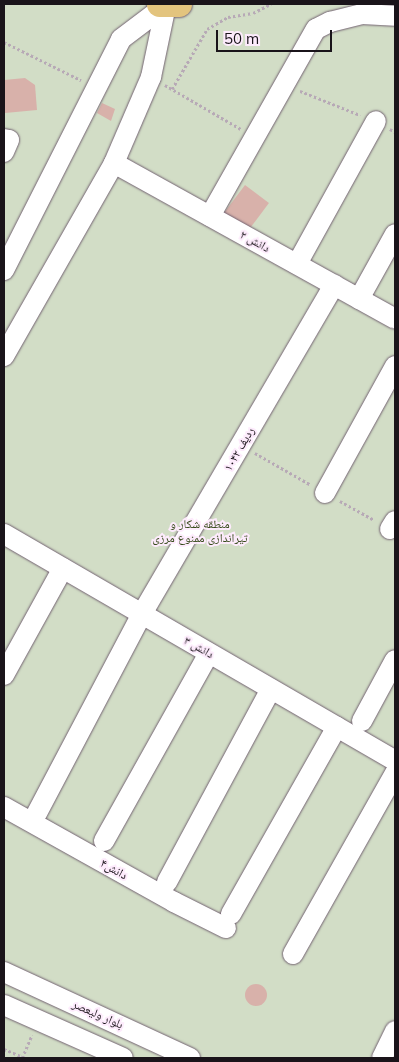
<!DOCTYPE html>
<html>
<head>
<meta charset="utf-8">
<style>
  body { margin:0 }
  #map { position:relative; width:399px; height:1062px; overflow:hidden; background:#fdebfc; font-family:Mulish,"Noto Naskh Arabic",sans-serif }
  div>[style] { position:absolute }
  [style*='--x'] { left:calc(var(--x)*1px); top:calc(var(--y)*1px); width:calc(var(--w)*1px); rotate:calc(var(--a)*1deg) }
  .green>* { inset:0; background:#d2ddc6; transform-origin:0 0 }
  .building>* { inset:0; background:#d8b1aa; transform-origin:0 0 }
  .round { border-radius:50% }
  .path>* { height:2.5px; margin-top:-1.25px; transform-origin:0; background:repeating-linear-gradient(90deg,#b7a9b6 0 2.5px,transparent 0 5px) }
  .roads { filter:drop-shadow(0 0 1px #726271) drop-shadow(0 0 1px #726271) }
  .minor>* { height:20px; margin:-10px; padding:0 10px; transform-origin:10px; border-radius:10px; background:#fff }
  .major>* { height:25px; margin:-12.5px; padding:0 12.5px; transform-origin:12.5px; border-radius:12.5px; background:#e3c47e }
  span { translate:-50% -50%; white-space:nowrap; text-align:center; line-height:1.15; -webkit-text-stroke:4px #fdebfc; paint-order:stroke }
  .street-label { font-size:12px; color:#1a141a }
  .park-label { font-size:12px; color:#374b1b }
  .frame { position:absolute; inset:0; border:5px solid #1a141a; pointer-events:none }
  .scale { position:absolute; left:216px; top:30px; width:116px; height:22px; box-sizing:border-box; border:2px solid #1a141a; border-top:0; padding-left:6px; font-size:15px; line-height:18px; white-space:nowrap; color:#1a141a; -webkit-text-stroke:4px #fdebfc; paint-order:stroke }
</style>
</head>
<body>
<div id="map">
  <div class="green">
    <i style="left:4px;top:4px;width:391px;height:1054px"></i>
  </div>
  <div class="building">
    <i style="clip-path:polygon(25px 78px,35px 85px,37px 110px,5px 113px,4px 80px)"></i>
    <i style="clip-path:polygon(102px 103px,115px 109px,111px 121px,97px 113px)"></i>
    <i style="left:245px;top:185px;width:30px;height:36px;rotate:37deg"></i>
    <i class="round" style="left:245px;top:984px;width:22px;height:22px"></i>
  </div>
  <div class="path">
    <i style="--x:4;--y:42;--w:86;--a:26.3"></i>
    <i style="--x:165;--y:85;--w:88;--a:30.1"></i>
    <i style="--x:172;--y:89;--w:69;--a:-59.7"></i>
    <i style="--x:207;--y:29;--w:24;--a:-30"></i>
    <i style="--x:228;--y:17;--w:25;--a:-9"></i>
    <i style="--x:253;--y:13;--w:20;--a:-27"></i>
    <i style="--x:300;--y:91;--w:65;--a:21.8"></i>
    <i style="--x:390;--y:129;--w:6;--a:31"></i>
    <i style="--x:255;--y:453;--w:64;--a:29.7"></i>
    <i style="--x:340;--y:501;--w:39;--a:29"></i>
    <i style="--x:4;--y:1049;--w:23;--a:23"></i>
    <i style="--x:22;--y:1058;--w:25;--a:-67"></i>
  </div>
  <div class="roads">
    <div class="minor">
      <i style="--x:4;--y:139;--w:5;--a:11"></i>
      <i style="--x:9;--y:140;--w:13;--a:113"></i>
      <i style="--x:114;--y:163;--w:321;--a:29"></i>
      <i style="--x:210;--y:216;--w:215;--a:-60.5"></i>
      <i style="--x:316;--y:29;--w:16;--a:-27"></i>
      <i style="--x:330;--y:22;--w:33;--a:-14"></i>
      <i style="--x:362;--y:14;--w:33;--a:3"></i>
      <i style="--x:297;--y:264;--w:163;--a:-61.1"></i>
      <i style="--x:4;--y:270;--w:259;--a:-63.1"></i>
      <i style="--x:121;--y:39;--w:56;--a:-37.1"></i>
      <i style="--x:359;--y:299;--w:74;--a:-61"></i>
      <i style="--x:4;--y:356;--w:222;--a:-60.3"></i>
      <i style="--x:114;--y:163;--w:94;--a:-66.7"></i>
      <i style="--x:151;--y:77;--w:74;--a:-78.2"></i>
      <i style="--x:325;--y:493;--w:145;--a:-61.1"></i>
      <i style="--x:390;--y:529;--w:9;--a:-58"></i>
      <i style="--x:4;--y:534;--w:452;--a:30.1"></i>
      <i style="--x:4;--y:675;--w:122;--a:-61.1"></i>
      <i style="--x:362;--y:721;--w:69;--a:-61.6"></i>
      <i style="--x:4;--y:807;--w:195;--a:29.2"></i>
      <i style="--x:174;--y:902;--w:58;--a:26.6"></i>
      <i style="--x:37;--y:813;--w:227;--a:-62.2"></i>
      <i style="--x:143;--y:612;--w:379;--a:-59.7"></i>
      <i style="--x:104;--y:841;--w:215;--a:-60.8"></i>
      <i style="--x:167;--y:882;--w:219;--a:-61.7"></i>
      <i style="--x:231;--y:914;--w:215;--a:-60.5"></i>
      <i style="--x:293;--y:954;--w:208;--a:-60.6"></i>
      <i style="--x:4;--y:972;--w:205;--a:24.8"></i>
      <i style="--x:4;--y:1005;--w:130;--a:24"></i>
      <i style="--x:382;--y:1058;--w:30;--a:-64"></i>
    </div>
    <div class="major">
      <i style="--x:159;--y:4;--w:20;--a:0"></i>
    </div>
  </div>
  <div class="street-label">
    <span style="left:255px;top:241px;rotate:29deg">دانش ۲</span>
    <span style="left:239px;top:449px;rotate:-60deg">ردیف ۱۰۴۲</span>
    <span style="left:199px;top:647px;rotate:30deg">دانش ۳</span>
    <span style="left:114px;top:869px;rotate:29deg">دانش۴</span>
    <span style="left:98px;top:1014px;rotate:24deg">بلوار ولیعصر</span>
  </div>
  <div class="park-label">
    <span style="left:200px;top:531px">منطقه شکار و<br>تیراندازی ممنوع مرزی</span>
  </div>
  <div class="frame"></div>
  <div class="scale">50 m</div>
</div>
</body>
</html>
